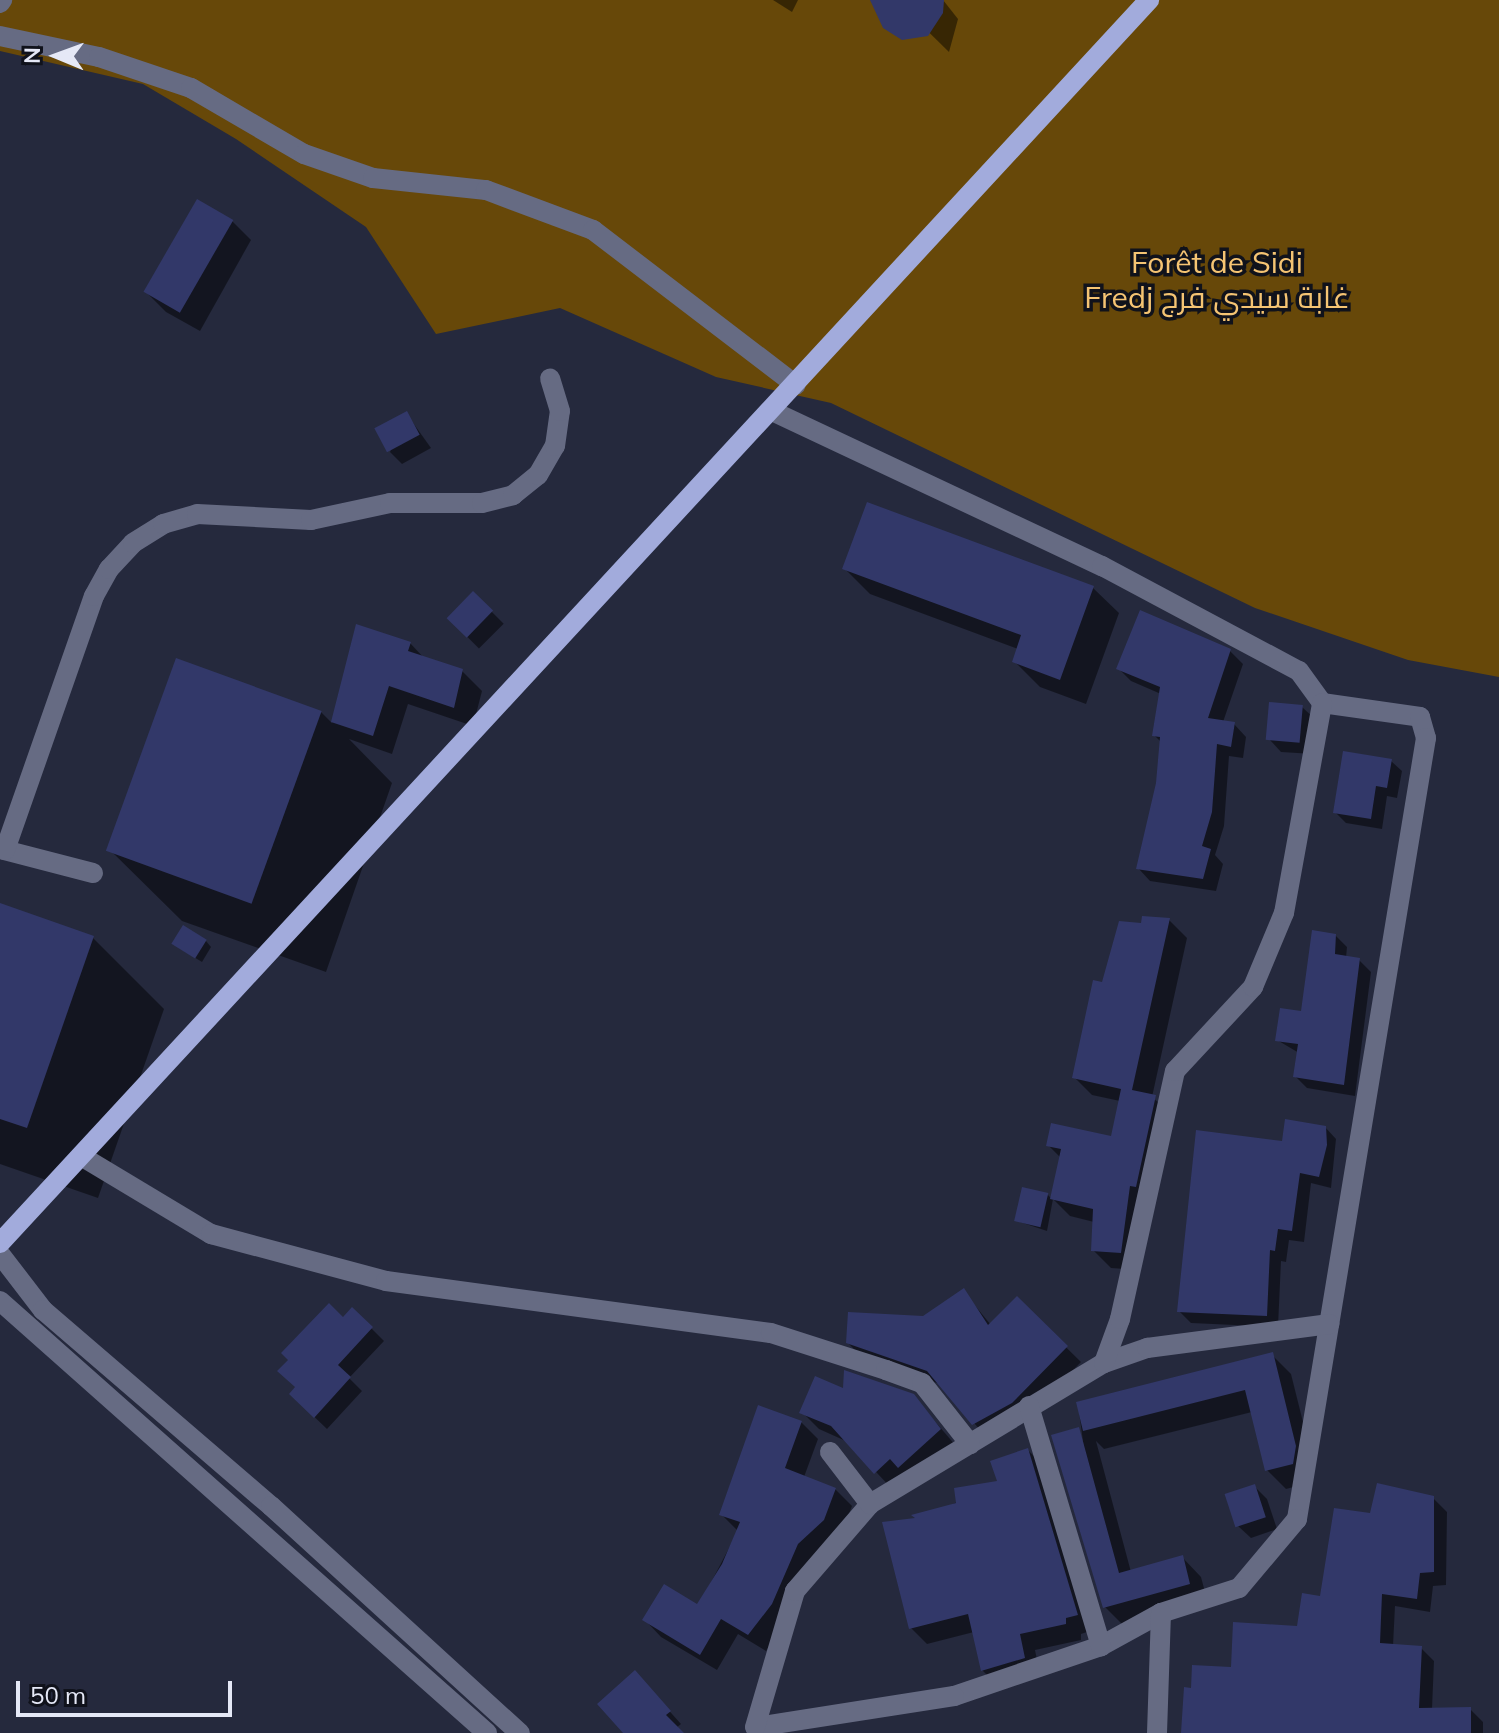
<!DOCTYPE html>
<html>
<head>
<meta charset="utf-8">
<style>
  body { margin:0 }
  #map { position:relative; width:1499px; height:1733px; overflow:hidden; background:#25293d; font-family:Mulish,Cairo,sans-serif }
  div>[style] { position:absolute }
  [style*='--x'] { left:calc(var(--x)*1px); top:calc(var(--y)*1px); width:calc(var(--w)*1px); rotate:calc(var(--a)*1deg) }
  .forest>* { inset:0; background:#674809 }
  .shadow>* { inset:0; background:#0007; transform-origin:0 0 }
  .building>* { inset:0; background:#323869; transform-origin:0 0 }
  .minor>* { height:20px; margin:-10px; padding:0 10px; transform-origin:10px; border-radius:10px; background:#666b83 }
  .major>* { height:20px; margin:-10px; padding:0 10px; transform-origin:10px; border-radius:10px; background:#a2abdc }
  span { translate:-50% -50%; white-space:nowrap; text-align:center; line-height:1.15; -webkit-text-stroke:7px #10121b; paint-order:stroke }
  .park-label { font-size:30px; color:#f5c473 }
  .north { position:absolute; left:16px; top:16px; width:80px; height:80px; -webkit-text-stroke:6px #10121b; paint-order:stroke; rotate:271deg; font-size:22px; font-weight:700; line-height:32px; text-align:center; color:#e5e8f6 }
  .north::after { content:''; display:block; margin:auto; width:28px; height:36px; background:#e5e8f6; clip-path:polygon(50% 0,100% 100%,50% 72%,0 100%) }
  .scale { position:absolute; left:16px; top:1681px; width:216px; height:36px; box-sizing:border-box; border:4px solid #e5e8f6; border-top:0; padding-left:10px; font-size:24px; line-height:28px; white-space:nowrap; color:#e5e8f6; -webkit-text-stroke:6px #10121b; paint-order:stroke }
</style>
</head>
<body>
<div id="map">
  <div class="forest">
    <i style="clip-path:polygon(0 0,1499px 0,1499px 677px,1408px 660px,1255px 608px,831px 403px,716px 377px,560px 308px,436px 334px,366px 227px,236px 139px,143px 84px,0 51px)"></i>
  </div>
  <div class="shadow">
    <i style="clip-path:polygon(773px 0,798px 0,792px 12px)"></i>
    <i style="clip-path:polygon(896px 0,943px 0,958px 19px,949px 52px)"></i>
    <i style="clip-path:polygon(232px 221px,251px 240px,200px 331px,166px 312px,147px 293px)"></i>
    <i style="clip-path:polygon(406px 413px,431px 448px,402px 464px,390px 452px)"></i>
    <i style="clip-path:polygon(845px 569px,1093px 588px,1119px 613px,1086px 704px,1040px 687px,1014px 661px,1018px 649px,870px 594px)"></i>
    <i style="left:474px;top:594px;width:42px;height:35px;rotate:45deg"></i>
    <i style="clip-path:polygon(358px 627px,410px 643px,425px 659px,462px 671px,482px 691px,473px 726px,408px 704px,392px 754px,349px 739px,392px 783px,326px 972px,182px 921px,110px 850px,321px 712px,332px 723px)"></i>
    <i style="clip-path:polygon(1230px 651px,1243px 664px,1223px 722px,1234px 724px,1246px 737px,1243px 758px,1229px 756px,1224px 826px,1215px 855px,1223px 864px,1216px 891px,1150px 881px,1138px 868px,1158px 783px,1162px 743px,1154px 735px,1161px 694px,1131px 681px,1118px 668px)"></i>
    <i style="clip-path:polygon(1302px 707px,1315px 719px,1313px 754px,1281px 752px,1269px 739px)"></i>
    <i style="clip-path:polygon(1391px 761px,1402px 771px,1397px 798px,1387px 796px,1382px 829px,1346px 823px,1335px 812px)"></i>
    <i style="clip-path:polygon(0 905px,93px 938px,164px 1009px,98px 1198px,0 1164px)"></i>
    <i style="clip-path:polygon(1169px 920px,1187px 938px,1152px 1097px,1173px 1115px,1139px 1270px,1111px 1268px,1093px 1250px,1094px 1222px,1070px 1216px,1053px 1199px,1047px 1231px,1017px 1221px,1047px 1194px,1052px 1199px,1061px 1158px,1048px 1145px,1112px 1139px,1120px 1101px,1092px 1095px,1074px 1077px,1104px 984px,1143px 925px)"></i>
    <i style="clip-path:polygon(1335px 935px,1347px 947px,1346px 958px,1359px 960px,1371px 972px,1355px 1096px,1307px 1088px,1295px 1076px,1299px 1053px,1277px 1040px,1303px 1014px)"></i>
    <i style="clip-path:polygon(206px 941px,211px 947px,202px 962px,179px 948px)"></i>
    <i style="clip-path:polygon(1325px 1127px,1336px 1139px,1331px 1188px,1311px 1183px,1304px 1242px,1289px 1240px,1286px 1262px,1281px 1261px,1278px 1327px,1191px 1323px,1179px 1311px,1284px 1143px)"></i>
    <i style="clip-path:polygon(963px 1291px,991px 1325px,1017px 1299px,1081px 1362px,1026px 1418px,988px 1439px,940px 1384px,863px 1358px,848px 1343px,923px 1318px)"></i>
    <i style="clip-path:polygon(353px 1310px,384px 1341px,349px 1378px,362px 1391px,327px 1429px,304px 1407px)"></i>
    <i style="clip-path:polygon(1272px 1355px,1291px 1374px,1314px 1466px,1312px 1482px,1286px 1489px,1267px 1470px,1252px 1412px,1104px 1449px,1096px 1441px,1131px 1572px,1182px 1557px,1201px 1577px,1208px 1603px,1124px 1626px,1105px 1607px,1078px 1404px)"></i>
    <i style="clip-path:polygon(845px 1391px,913px 1396px,957px 1447px,892px 1489px,848px 1442px,819px 1429px,802px 1412px)"></i>
    <i style="clip-path:polygon(801px 1422px,818px 1439px,804px 1477px,835px 1489px,852px 1506px,840px 1537px,766px 1651px,738px 1634px,717px 1670px,661px 1637px,645px 1620px,698px 1607px,738px 1531px,721px 1514px)"></i>
    <i style="clip-path:polygon(1028px 1450px,1044px 1467px,1093px 1630px,1081px 1634px,1081px 1640px,1035px 1650px,1040px 1674px,998px 1686px,982px 1670px,974px 1632px,927px 1644px,911px 1628px,919px 1520px,1000px 1482px)"></i>
    <i style="clip-path:polygon(1254px 1486px,1267px 1499px,1277px 1529px,1251px 1538px,1238px 1526px)"></i>
    <i style="clip-path:polygon(1433px 1498px,1447px 1512px,1446px 1585px,1433px 1586px,1430px 1612px,1395px 1606px,1393px 1646px,1421px 1648px,1434px 1661px,1432px 1709px,1470px 1709px,1483px 1722px,1483px 1733px,1183px 1733px,1193px 1690px,1298px 1628px,1322px 1599px,1371px 1515px)"></i>
    <i style="clip-path:polygon(646px 1685px,681px 1724px,676px 1728px,681px 1733px,627px 1733px)"></i>
  </div>
  <div class="building">
    <i style="clip-path:polygon(870px 0,944px 0,943px 13px,928px 36px,902px 40px,883px 28px)"></i>
    <i style="left:197px;top:199px;width:42px;height:107px;rotate:30deg"></i>
    <i style="left:407px;top:411px;width:27px;height:37px;rotate:62deg"></i>
    <i style="clip-path:polygon(867px 502px,1094px 586px,1060px 680px,1012px 662px,1021px 635px,842px 569px)"></i>
    <i style="left:473px;top:591px;width:28px;height:38px;rotate:44deg"></i>
    <i style="clip-path:polygon(1140px 610px,1231px 649px,1208px 718px,1235px 722px,1231px 747px,1217px 744px,1212px 812px,1202px 846px,1211px 849px,1203px 879px,1136px 869px,1156px 783px,1160px 737px,1152px 736px,1160px 687px,1116px 669px)"></i>
    <i style="clip-path:polygon(356px 624px,411px 642px,408px 651px,463px 669px,454px 708px,389px 686px,373px 736px,331px 722px)"></i>
    <i style="left:176px;top:658px;width:155px;height:205px;rotate:20deg"></i>
    <i style="left:1269px;top:702px;width:34px;height:38px;rotate:5deg"></i>
    <i style="clip-path:polygon(1343px 751px,1392px 759px,1387px 788px,1376px 786px,1371px 819px,1333px 813px)"></i>
    <i style="clip-path:polygon(0 903px,94px 936px,27px 1128px,0 1119px)"></i>
    <i style="clip-path:polygon(1142px 916px,1170px 918px,1132px 1090px,1156px 1095px,1136px 1187px,1130px 1186px,1121px 1253px,1091px 1251px,1093px 1209px,1050px 1199px,1061px 1149px,1046px 1146px,1051px 1123px,1111px 1136px,1121px 1089px,1072px 1078px,1093px 980px,1102px 982px,1119px 921px,1141px 923px)"></i>
    <i style="left:183px;top:925px;width:28px;height:22px;rotate:32deg"></i>
    <i style="clip-path:polygon(1312px 930px,1336px 934px,1335px 954px,1360px 958px,1344px 1085px,1293px 1077px,1298px 1044px,1275px 1041px,1280px 1008px,1301px 1011px)"></i>
    <i style="clip-path:polygon(1285px 1119px,1326px 1126px,1327px 1145px,1319px 1177px,1300px 1173px,1292px 1231px,1278px 1229px,1275px 1251px,1270px 1250px,1267px 1316px,1177px 1312px,1196px 1130px,1282px 1141px)"></i>
    <i style="left:1022px;top:1187px;width:27px;height:35px;rotate:13deg"></i>
    <i style="clip-path:polygon(964px 1288px,988px 1325px,1017px 1296px,1068px 1346px,1012px 1403px,972px 1425px,927px 1371px,846px 1343px,848px 1312px,923px 1316px)"></i>
    <i style="clip-path:polygon(329px 1303px,343px 1317px,352px 1307px,373px 1327px,338px 1365px,351px 1377px,314px 1418px,289px 1394px,295px 1387px,277px 1371px,288px 1360px,281px 1353px)"></i>
    <i style="clip-path:polygon(1273px 1352px,1296px 1446px,1293px 1464px,1265px 1471px,1245px 1390px,1083px 1431px,1076px 1402px)"></i>
    <i style="clip-path:polygon(844px 1370px,914px 1394px,941px 1429px,898px 1468px,890px 1459px,874px 1474px,831px 1426px,799px 1413px,815px 1376px,843px 1388px)"></i>
    <i style="clip-path:polygon(758px 1405px,802px 1421px,785px 1468px,836px 1488px,824px 1520px,798px 1544px,772px 1604px,748px 1635px,721px 1619px,700px 1655px,642px 1620px,664px 1584px,697px 1604px,722px 1564px,740px 1522px,719px 1515px)"></i>
    <i style="clip-path:polygon(1079px 1427px,1119px 1573px,1183px 1555px,1190px 1584px,1103px 1608px,1051px 1435px)"></i>
    <i style="clip-path:polygon(1028px 1448px,1078px 1615px,1066px 1618px,1066px 1624px,1020px 1634px,1025px 1658px,981px 1671px,968px 1614px,909px 1629px,882px 1522px,915px 1518px,911px 1515px,956px 1503px,954px 1488px,997px 1481px,990px 1461px)"></i>
    <i style="clip-path:polygon(1377px 1483px,1434px 1496px,1434px 1572px,1420px 1573px,1417px 1599px,1382px 1594px,1380px 1643px,1422px 1646px,1419px 1708px,1471px 1707px,1471px 1733px,1181px 1733px,1184px 1687px,1191px 1688px,1192px 1665px,1231px 1667px,1233px 1622px,1297px 1626px,1302px 1593px,1320px 1596px,1334px 1508px,1370px 1513px)"></i>
    <i style="left:1255px;top:1484px;width:35px;height:32px;rotate:72deg"></i>
    <i style="clip-path:polygon(635px 1670px,671px 1711px,666px 1715px,684px 1733px,623px 1733px,597px 1704px)"></i>
  </div>
  <div class="minor">
    <i style="--x:0;--y:3;--w:4;--a:-56"></i>
    <i style="--x:0;--y:36;--w:101;--a:12"></i>
    <i style="--x:99;--y:57;--w:97;--a:18.6"></i>
    <i style="--x:191;--y:88;--w:131;--a:30.3"></i>
    <i style="--x:304;--y:154;--w:73;--a:19.2"></i>
    <i style="--x:373;--y:178;--w:114;--a:6.1"></i>
    <i style="--x:486;--y:190;--w:114;--a:20.5"></i>
    <i style="--x:593;--y:230;--w:255;--a:37.4"></i>
    <i style="--x:772;--y:411;--w:365;--a:25.2"></i>
    <i style="--x:1102;--y:566;--w:223;--a:28.1"></i>
    <i style="--x:1299;--y:671;--w:39;--a:54"></i>
    <i style="--x:1322;--y:703;--w:99;--a:8.1"></i>
    <i style="--x:1420;--y:717;--w:22;--a:74"></i>
    <i style="--x:1426;--y:738;--w:792;--a:99.38"></i>
    <i style="--x:1297;--y:1519;--w:90;--a:130"></i>
    <i style="--x:1239;--y:1588;--w:82;--a:162.2"></i>
    <i style="--x:1161;--y:1613;--w:68;--a:151.2"></i>
    <i style="--x:1101;--y:1646;--w:155;--a:161.2"></i>
    <i style="--x:954;--y:1696;--w:201;--a:171.1"></i>
    <i style="--x:755;--y:1727;--w:142;--a:-73.6"></i>
    <i style="--x:795;--y:1591;--w:115;--a:-49.2"></i>
    <i style="--x:870;--y:1504;--w:273;--a:-31.1"></i>
    <i style="--x:1104;--y:1363;--w:46;--a:-19.2"></i>
    <i style="--x:1147;--y:1348;--w:184;--a:-7.5"></i>
    <i style="--x:0;--y:849;--w:96;--a:14.5"></i>
    <i style="--x:5;--y:850;--w:269;--a:-70.7"></i>
    <i style="--x:94;--y:596;--w:31;--a:-61"></i>
    <i style="--x:109;--y:569;--w:35;--a:-47"></i>
    <i style="--x:133;--y:543;--w:36;--a:-32"></i>
    <i style="--x:163;--y:524;--w:35;--a:-16"></i>
    <i style="--x:197;--y:514;--w:114;--a:3"></i>
    <i style="--x:311;--y:520;--w:81;--a:-12.1"></i>
    <i style="--x:390;--y:503;--w:92;--a:0"></i>
    <i style="--x:482;--y:503;--w:32;--a:-14"></i>
    <i style="--x:513;--y:495;--w:32;--a:-39"></i>
    <i style="--x:538;--y:475;--w:34;--a:-60"></i>
    <i style="--x:555;--y:446;--w:35;--a:-82"></i>
    <i style="--x:560;--y:411;--w:34;--a:-107"></i>
    <i style="--x:81;--y:1156;--w:152;--a:31"></i>
    <i style="--x:211;--y:1234;--w:181;--a:15"></i>
    <i style="--x:386;--y:1281;--w:388;--a:7.7"></i>
    <i style="--x:771;--y:1333;--w:121;--a:17.8"></i>
    <i style="--x:886;--y:1370;--w:38;--a:20"></i>
    <i style="--x:922;--y:1383;--w:78;--a:51.8"></i>
    <i style="--x:0;--y:1254;--w:71;--a:52.5"></i>
    <i style="--x:43;--y:1310;--w:301;--a:40.7"></i>
    <i style="--x:271;--y:1506;--w:337;--a:42.4"></i>
    <i style="--x:0;--y:1301;--w:651;--a:41.58"></i>
    <i style="--x:1104;--y:1363;--w:47;--a:-70"></i>
    <i style="--x:1120;--y:1319;--w:254;--a:-77.5"></i>
    <i style="--x:1175;--y:1071;--w:115;--a:-47.1"></i>
    <i style="--x:1253;--y:987;--w:80;--a:-67.3"></i>
    <i style="--x:1284;--y:913;--w:213;--a:-79.7"></i>
    <i style="--x:1029;--y:1406;--w:251;--a:73.3"></i>
    <i style="--x:830;--y:1452;--w:66;--a:52.4"></i>
    <i style="--x:1157;--y:1733;--w:120;--a:-88.1"></i>
  </div>
  <div class="major">
    <i style="--x:0;--y:1243;--w:1693;--a:-47.25"></i>
  </div>
  <div class="park-label">
    <span style="left:1217px;top:279px">Forêt de Sidi<br>Fredj غابة سيدي فرج</span>
  </div>
  <div class="north">N</div>
  <div class="scale">50 m</div>
</div>
</body>
</html>
